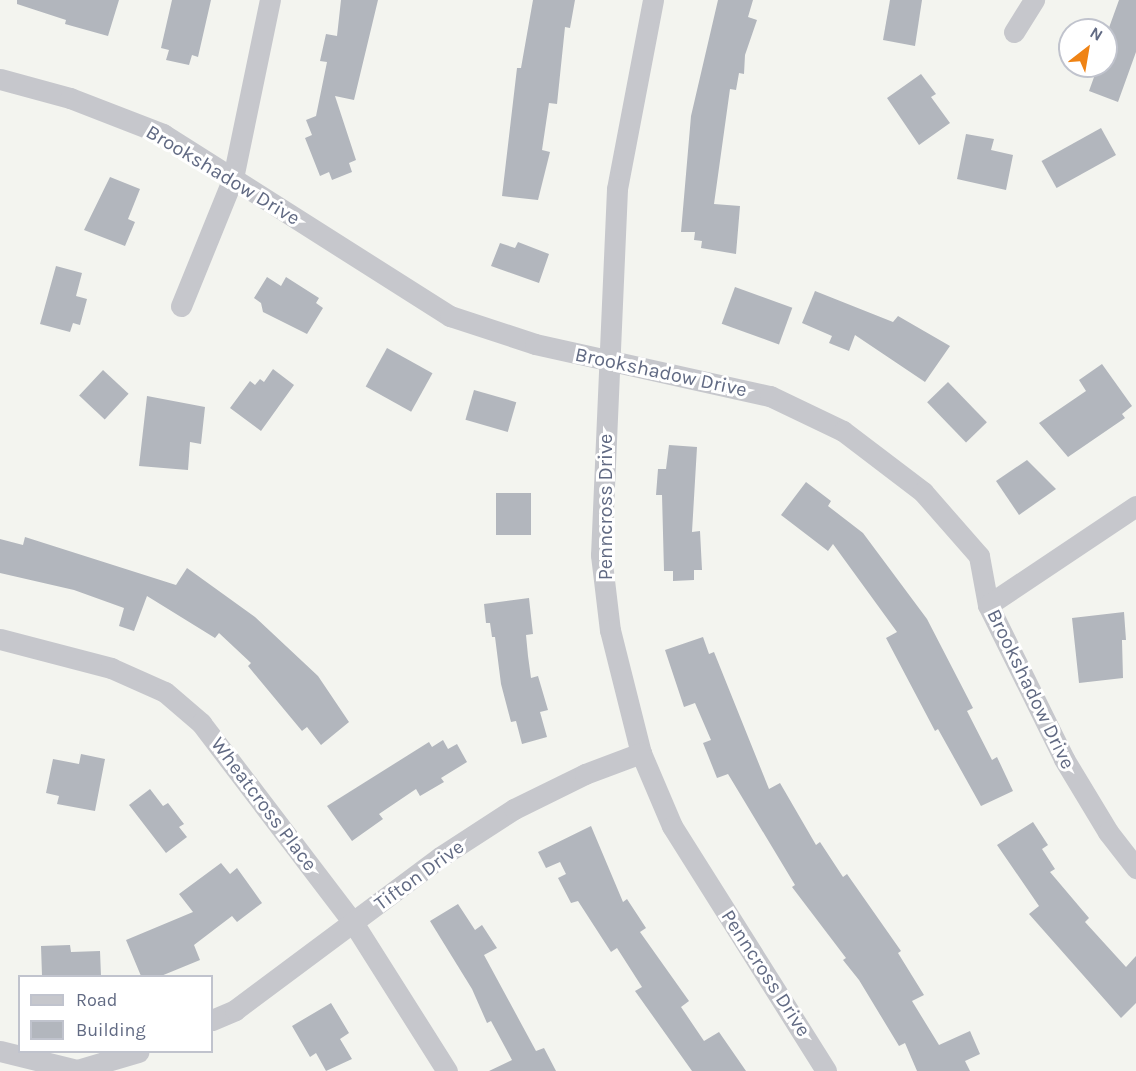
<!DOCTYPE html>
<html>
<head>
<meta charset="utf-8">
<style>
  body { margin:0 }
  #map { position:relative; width:1136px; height:1071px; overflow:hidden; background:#f3f4ef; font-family:Karla,sans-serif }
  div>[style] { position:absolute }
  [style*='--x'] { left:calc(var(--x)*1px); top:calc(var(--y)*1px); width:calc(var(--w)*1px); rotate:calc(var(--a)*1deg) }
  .building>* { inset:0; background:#b2b6bd; transform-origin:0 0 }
  .street>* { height:21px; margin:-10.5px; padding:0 10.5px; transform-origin:10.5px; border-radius:10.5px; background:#c6c7cc }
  span { translate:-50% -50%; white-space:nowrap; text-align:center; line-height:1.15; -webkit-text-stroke:6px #fff; paint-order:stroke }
  .street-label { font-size:20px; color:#616a83 }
  .legend { position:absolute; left:18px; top:975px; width:195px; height:78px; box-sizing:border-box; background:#fff; border:2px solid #c0c3cd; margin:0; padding:8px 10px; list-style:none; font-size:18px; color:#616a83 }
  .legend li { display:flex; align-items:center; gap:12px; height:30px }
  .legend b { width:30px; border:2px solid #c0c3cd }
  .north { position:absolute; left:1058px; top:18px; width:60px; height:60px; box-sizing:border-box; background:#fff; border:2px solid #c0c3cd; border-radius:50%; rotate:31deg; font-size:16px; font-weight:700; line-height:24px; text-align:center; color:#616a83 }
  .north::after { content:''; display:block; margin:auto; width:21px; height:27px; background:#ef8315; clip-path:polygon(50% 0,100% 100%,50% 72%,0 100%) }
</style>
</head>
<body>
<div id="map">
  <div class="building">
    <i style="clip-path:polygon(17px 0,119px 0,108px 36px,65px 24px,66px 20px,17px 4px)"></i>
    <i style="clip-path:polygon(172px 0,211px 0,198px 57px,192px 55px,189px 65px,166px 60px,169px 50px,161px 48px)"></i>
    <i style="clip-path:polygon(341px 0,378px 0,354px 100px,335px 96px,356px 160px,349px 163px,352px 172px,332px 180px,329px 172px,320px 176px,305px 138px,312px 135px,306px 120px,316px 116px,327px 62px,320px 61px,326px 34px,337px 36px)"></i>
    <i style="clip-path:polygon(533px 0,575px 0,570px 28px,565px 27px,557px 104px,549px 103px,542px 150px,550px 152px,538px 200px,502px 196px,517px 68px,521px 68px)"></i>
    <i style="clip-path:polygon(718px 0,753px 0,748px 17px,757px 20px,745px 55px,744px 74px,739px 73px,736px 90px,730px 89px,714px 204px,740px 206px,736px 254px,701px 248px,702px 241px,694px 240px,695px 232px,681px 232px,691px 116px)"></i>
    <i style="clip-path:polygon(890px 0,922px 0,915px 46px,883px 40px)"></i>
    <i style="clip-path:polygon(1119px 0,1136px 0,1136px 52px,1118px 102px,1089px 91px,1098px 66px,1106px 66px,1106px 36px)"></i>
    <i style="clip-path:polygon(921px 74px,936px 94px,931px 97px,950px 123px,919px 145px,887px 98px)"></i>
    <i style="left:1101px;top:128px;width:31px;height:68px;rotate:61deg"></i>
    <i style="clip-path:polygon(966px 134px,994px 139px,991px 150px,1013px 155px,1006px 190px,957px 179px)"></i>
    <i style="clip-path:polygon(110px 177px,140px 189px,128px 219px,135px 222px,125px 246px,84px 230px)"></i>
    <i style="clip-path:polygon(518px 242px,549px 254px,539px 283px,491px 266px,500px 243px,515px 248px)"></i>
    <i style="clip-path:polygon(56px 266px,82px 273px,76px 296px,87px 299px,80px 325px,73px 323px,70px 332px,40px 324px)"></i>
    <i style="clip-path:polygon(267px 277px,281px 286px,286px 277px,319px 298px,316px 303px,323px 308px,307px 334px,263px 312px,261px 303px,254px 298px)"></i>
    <i style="left:735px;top:287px;width:61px;height:39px;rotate:20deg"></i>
    <i style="clip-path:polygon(815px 291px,893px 322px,898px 316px,950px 346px,925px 382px,855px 335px,849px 351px,829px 343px,832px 336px,802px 323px)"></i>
    <i style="left:387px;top:348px;width:52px;height:44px;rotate:29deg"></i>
    <i style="clip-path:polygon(1102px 364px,1132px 406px,1122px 414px,1125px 418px,1068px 457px,1039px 423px,1086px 391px,1079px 380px)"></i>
    <i style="clip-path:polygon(273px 369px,294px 385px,261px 431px,230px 408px,250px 381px,255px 385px,260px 379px,264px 382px)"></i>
    <i style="left:103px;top:370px;width:35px;height:35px;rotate:43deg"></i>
    <i style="left:948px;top:382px;width:56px;height:29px;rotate:46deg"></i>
    <i style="left:474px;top:390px;width:44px;height:31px;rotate:16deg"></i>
    <i style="clip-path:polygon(147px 396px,205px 407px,201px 444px,190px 442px,188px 470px,139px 466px)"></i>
    <i style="clip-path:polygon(669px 445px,697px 447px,692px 532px,700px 531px,702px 570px,694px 570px,694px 580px,673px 581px,673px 571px,664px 571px,662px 495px,656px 495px,658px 469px,666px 469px)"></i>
    <i style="clip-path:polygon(1027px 460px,1056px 489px,1019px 515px,996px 481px)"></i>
    <i style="clip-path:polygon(806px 482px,831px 501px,828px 506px,863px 533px,927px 619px,973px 708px,967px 711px,992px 760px,997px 757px,1013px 791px,981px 806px,938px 729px,935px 731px,886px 638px,897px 632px,833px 544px,828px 551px,781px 515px)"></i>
    <i style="left:496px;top:493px;width:35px;height:42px"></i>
    <i style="clip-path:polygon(25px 537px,176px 585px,187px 568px,255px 617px,318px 676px,349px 722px,321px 745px,307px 727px,302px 731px,248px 666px,251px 663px,219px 633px,215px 638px,147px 596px,134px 631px,119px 626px,124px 608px,74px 590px,0 573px,0 539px,23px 545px)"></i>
    <i style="clip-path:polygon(529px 598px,533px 634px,526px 635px,528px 656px,531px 678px,538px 676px,548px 710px,540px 712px,547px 737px,522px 744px,516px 721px,511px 722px,501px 684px,495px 637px,492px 637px,490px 623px,486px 623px,484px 604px)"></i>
    <i style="clip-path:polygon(1124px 612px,1126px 640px,1122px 640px,1123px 678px,1079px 683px,1072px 618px)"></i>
    <i style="clip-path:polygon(703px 637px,709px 654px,714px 652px,769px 789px,780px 783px,816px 845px,820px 842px,843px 877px,847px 874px,901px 951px,898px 953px,924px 995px,912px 1001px,939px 1045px,970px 1031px,980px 1054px,965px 1061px,970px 1071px,917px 1071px,905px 1043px,899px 1046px,859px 980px,843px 960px,846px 958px,792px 887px,795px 885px,728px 774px,717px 778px,703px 743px,711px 740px,695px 703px,684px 707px,665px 650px)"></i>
    <i style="clip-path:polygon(443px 740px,448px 749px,457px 744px,467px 762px,441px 778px,444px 782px,420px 796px,416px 789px,379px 814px,383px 819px,352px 841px,327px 806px,429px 742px,432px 747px)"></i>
    <i style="clip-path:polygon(81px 754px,105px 759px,95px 811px,57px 804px,59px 796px,46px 793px,53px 759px,79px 764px)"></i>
    <i style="clip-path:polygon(150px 789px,163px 806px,168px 803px,184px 824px,179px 827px,187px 837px,166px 853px,129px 805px)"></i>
    <i style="clip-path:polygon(1033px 822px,1048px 845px,1042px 849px,1055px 869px,1050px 872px,1089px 918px,1085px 922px,1126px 967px,1136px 956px,1136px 1003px,1121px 1018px,1029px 914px,1039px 906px,997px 845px)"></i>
    <i style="clip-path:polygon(591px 826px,623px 902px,627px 899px,646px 928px,640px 932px,689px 1001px,681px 1007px,704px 1041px,719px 1032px,746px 1071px,692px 1071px,635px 991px,642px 987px,617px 948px,611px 952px,578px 901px,571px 903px,558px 878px,566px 874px,560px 862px,546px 868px,538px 852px)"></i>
    <i style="clip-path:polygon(221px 863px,230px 874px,237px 868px,262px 903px,237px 922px,232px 916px,194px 945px,200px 960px,161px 976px,141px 976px,126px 940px,193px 912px,179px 894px)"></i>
    <i style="clip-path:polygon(458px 904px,475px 930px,482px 925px,497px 948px,484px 955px,536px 1051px,544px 1048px,556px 1071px,489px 1071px,512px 1060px,491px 1021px,487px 1023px,472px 989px,430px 921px)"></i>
    <i style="clip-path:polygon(70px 945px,71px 952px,100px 951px,101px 976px,42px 976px,41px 946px)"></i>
    <i style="clip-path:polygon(331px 1003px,349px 1033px,340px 1039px,352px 1059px,326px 1071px,316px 1053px,310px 1057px,292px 1026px)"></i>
  </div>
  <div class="street">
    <i style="--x:653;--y:0;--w:192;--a:100.8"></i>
    <i style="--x:617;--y:189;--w:366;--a:92.5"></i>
    <i style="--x:601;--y:555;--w:76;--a:83.2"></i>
    <i style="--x:610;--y:630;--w:127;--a:75.9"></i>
    <i style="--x:641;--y:753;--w:79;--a:67"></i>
    <i style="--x:672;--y:826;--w:289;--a:57.8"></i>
    <i style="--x:1014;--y:32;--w:38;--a:-58"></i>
    <i style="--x:0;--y:79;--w:73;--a:15.2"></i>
    <i style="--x:70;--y:98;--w:100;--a:21.2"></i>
    <i style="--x:163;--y:134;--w:340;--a:32.4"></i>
    <i style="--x:450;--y:316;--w:89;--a:18.2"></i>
    <i style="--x:535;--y:344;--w:241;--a:12.5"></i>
    <i style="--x:770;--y:396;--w:81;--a:25.6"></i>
    <i style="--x:843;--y:431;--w:101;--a:37.3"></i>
    <i style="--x:923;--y:492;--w:85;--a:48.8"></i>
    <i style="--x:979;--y:556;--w:50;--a:79.6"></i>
    <i style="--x:988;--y:605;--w:172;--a:63.7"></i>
    <i style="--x:1064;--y:759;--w:85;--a:58.9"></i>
    <i style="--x:1108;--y:832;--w:46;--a:52.1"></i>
    <i style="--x:181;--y:306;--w:138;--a:-67.9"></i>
    <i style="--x:233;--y:178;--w:182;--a:-78.3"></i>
    <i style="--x:988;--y:605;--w:178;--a:-33.8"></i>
    <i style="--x:0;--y:639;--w:115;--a:14.6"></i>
    <i style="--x:111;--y:668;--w:59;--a:24"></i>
    <i style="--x:165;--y:692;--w:48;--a:40.7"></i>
    <i style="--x:201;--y:723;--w:253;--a:52.7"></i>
    <i style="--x:354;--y:924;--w:174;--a:57.7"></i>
    <i style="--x:212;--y:1020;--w:25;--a:-23"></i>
    <i style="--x:235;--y:1010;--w:256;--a:-36.7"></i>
    <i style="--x:440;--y:857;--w:88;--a:-33"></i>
    <i style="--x:514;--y:809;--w:79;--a:-26.2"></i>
    <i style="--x:585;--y:774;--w:60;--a:-20.6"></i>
    <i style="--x:0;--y:1051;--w:79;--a:13.9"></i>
    <i style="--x:77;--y:1070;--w:64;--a:-16.4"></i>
  </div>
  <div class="street-label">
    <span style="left:223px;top:175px;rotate:31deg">Brookshadow Drive</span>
    <span style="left:661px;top:372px;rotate:12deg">Brookshadow Drive</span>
    <span style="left:605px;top:507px;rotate:-90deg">Penncross Drive</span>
    <span style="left:1031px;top:689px;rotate:64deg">Brookshadow Drive</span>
    <span style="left:264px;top:804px;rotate:53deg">Wheatcross Place</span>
    <span style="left:419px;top:875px;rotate:-36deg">Tifton Drive</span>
    <span style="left:766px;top:973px;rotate:57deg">Penncross Drive</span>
  </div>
  <ul class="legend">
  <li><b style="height:8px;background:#c6c7cc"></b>Road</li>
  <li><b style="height:16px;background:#b2b6bd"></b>Building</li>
  </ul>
  <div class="north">N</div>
</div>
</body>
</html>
